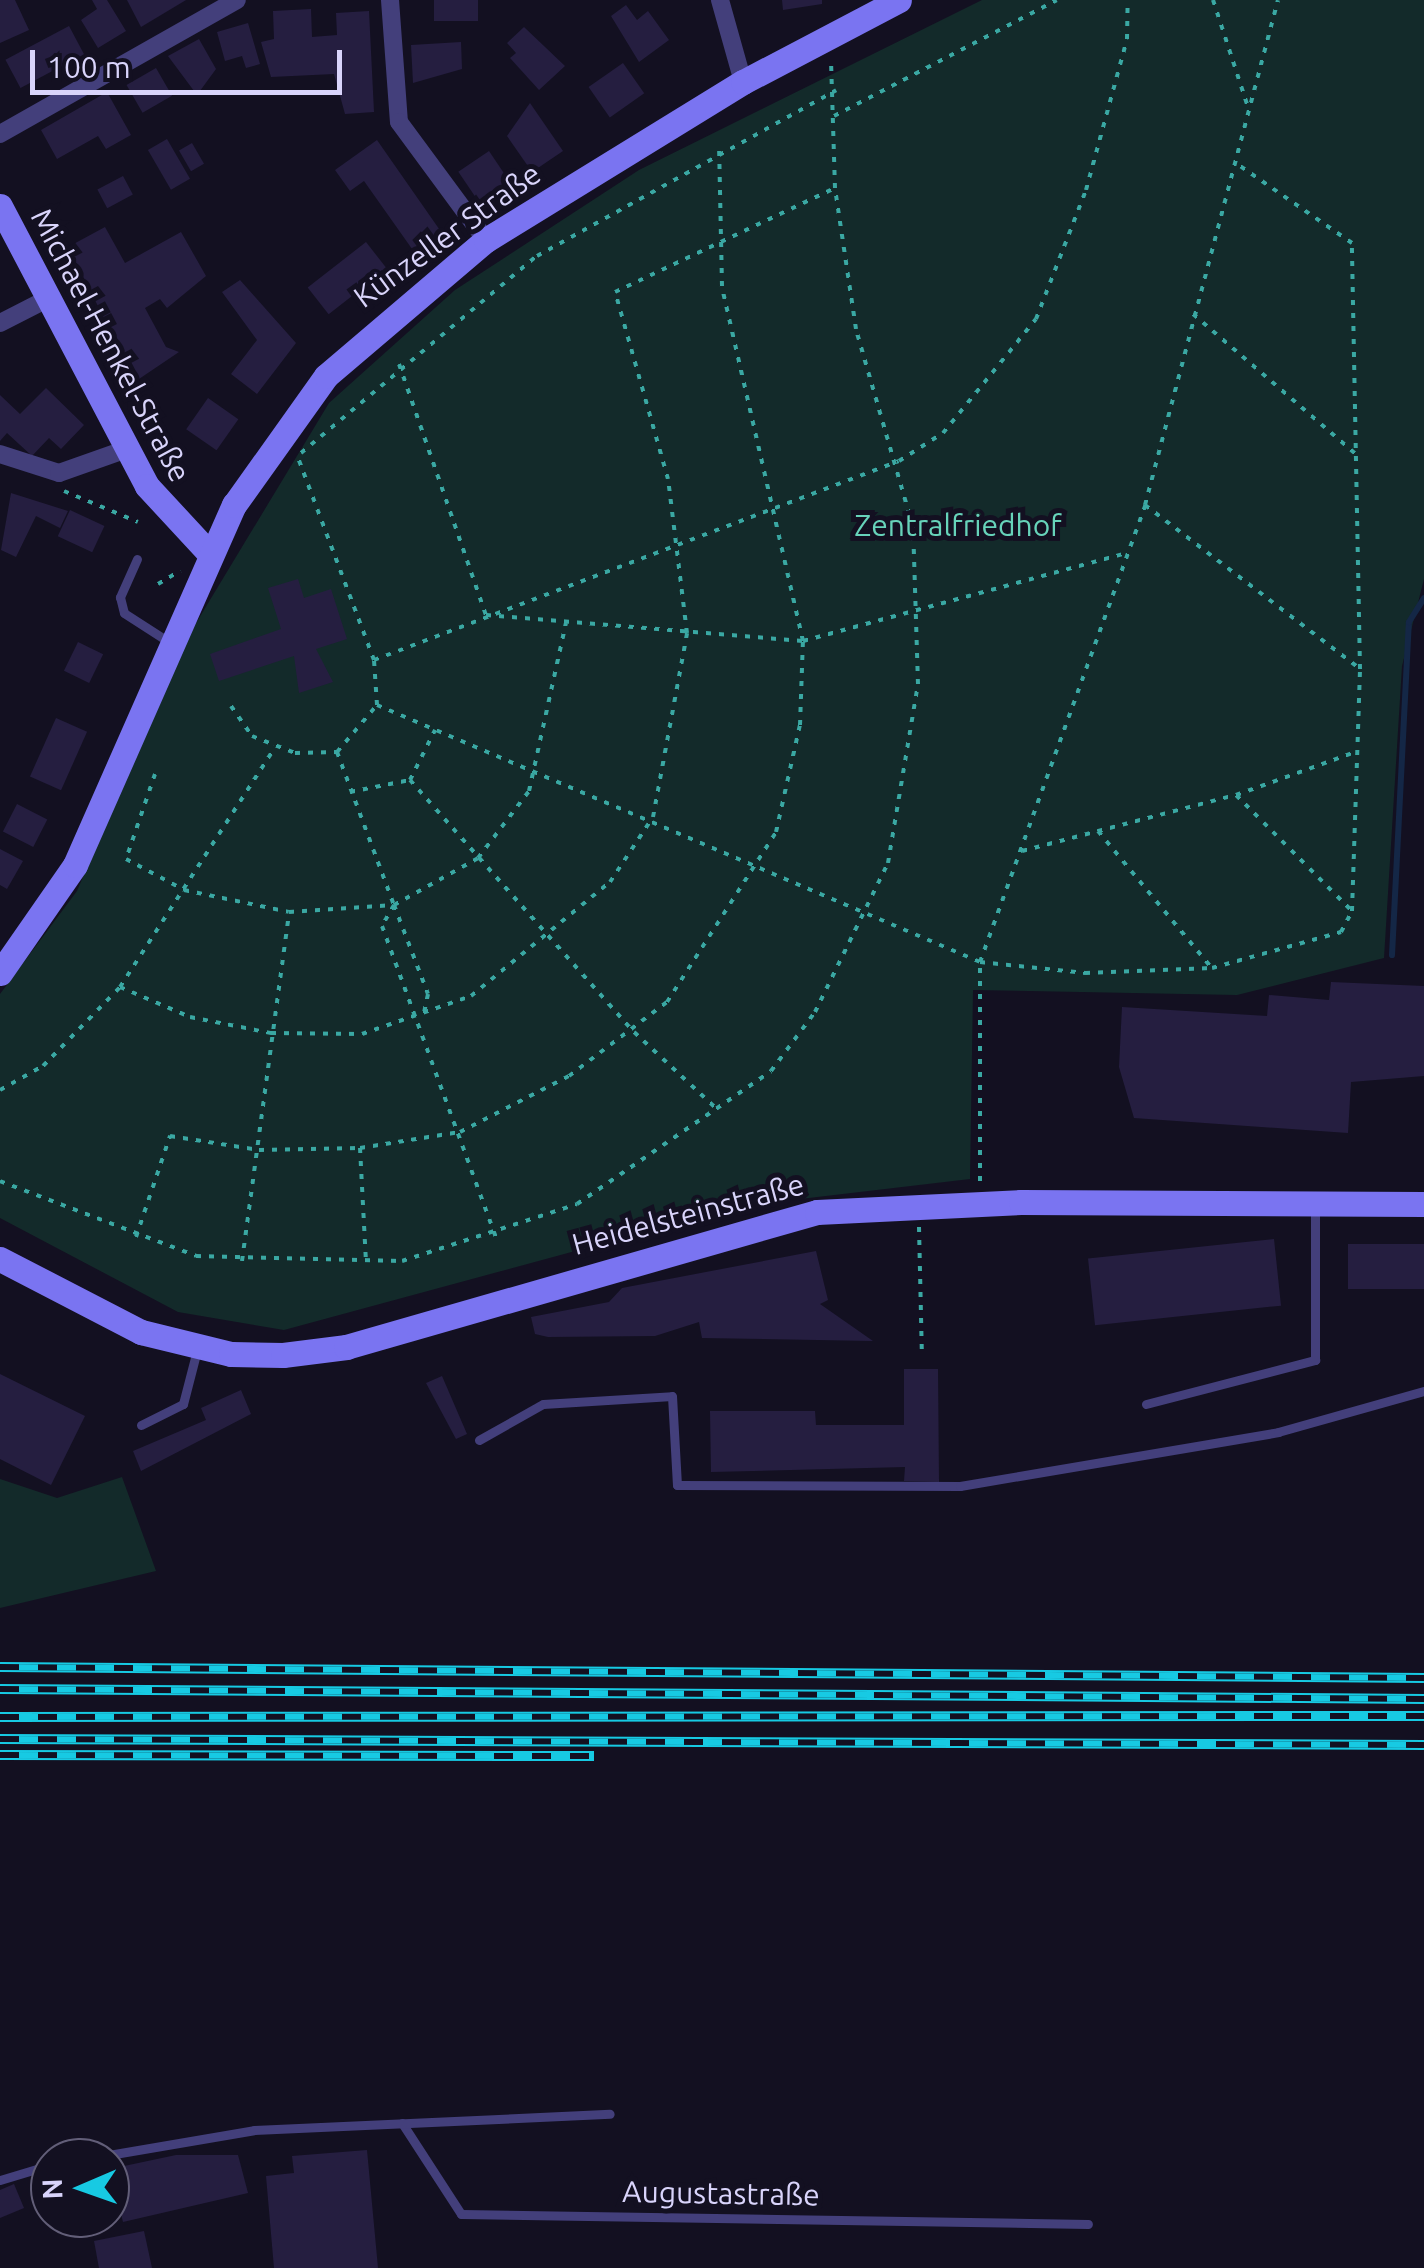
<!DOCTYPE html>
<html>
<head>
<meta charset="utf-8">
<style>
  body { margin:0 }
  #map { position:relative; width:1424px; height:2268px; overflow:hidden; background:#131021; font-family:Ubuntu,sans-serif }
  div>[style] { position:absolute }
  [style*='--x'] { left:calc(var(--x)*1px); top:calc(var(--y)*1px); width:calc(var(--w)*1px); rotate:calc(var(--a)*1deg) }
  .green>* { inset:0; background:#132a2a }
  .stream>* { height:6px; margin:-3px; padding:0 3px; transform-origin:3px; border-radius:3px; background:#142746 }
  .building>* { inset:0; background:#251e40; transform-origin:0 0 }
  .path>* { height:4px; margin-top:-2px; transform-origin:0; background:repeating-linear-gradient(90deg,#3aa8a3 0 5px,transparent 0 13px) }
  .lane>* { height:9px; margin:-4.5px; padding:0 4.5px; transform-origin:4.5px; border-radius:4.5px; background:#433f7b }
  .street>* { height:18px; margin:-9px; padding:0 9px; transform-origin:9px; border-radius:9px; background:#433f7b }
  .secondary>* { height:25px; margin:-12.5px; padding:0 12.5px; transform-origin:12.5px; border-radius:12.5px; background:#7a74f1 }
  .rail>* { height:10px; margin-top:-5px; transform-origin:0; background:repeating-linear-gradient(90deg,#131021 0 19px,#17cae3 0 38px); box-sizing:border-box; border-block:2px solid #17cae3 }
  span { translate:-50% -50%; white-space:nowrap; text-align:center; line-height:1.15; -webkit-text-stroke:10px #131021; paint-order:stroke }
  .street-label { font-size:30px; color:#d9d4fb }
  .park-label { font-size:30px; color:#67d3ba }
  .north { position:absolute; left:30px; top:2138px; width:100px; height:100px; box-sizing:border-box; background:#131021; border:2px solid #625e78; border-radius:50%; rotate:268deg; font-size:28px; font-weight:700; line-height:40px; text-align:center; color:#d9d4fb }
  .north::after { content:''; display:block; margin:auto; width:35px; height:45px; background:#17cae3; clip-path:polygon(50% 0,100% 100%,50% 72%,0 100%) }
  .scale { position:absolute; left:30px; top:50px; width:312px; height:45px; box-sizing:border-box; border:5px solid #d9d4fb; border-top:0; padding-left:12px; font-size:30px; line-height:35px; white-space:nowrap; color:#d9d4fb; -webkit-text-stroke:8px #131021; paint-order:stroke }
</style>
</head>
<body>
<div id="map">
  <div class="green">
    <i style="clip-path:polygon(982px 0,1424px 0,1424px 579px,1402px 666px,1384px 958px,1237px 995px,973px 990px,970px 1179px,741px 1206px,284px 1330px,178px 1312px,0 1218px,0 994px,77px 891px,178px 653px,329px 403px,455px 290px,639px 170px)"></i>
    <i style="clip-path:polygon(122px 1477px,156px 1571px,0 1608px,0 1479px,57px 1498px)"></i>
  </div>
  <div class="stream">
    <i style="--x:1392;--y:955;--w:333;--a:-87.1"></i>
    <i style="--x:1409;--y:622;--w:28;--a:-58"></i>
  </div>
  <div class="building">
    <i style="clip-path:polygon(0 0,15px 0,29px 30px,0 43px)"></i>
    <i style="clip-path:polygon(92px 0,107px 0,126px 31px,98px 48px,81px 20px,97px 9px)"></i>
    <i style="clip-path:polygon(127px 0,186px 0,141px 27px)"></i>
    <i style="left:434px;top:0;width:44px;height:21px"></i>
    <i style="clip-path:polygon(782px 0,822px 0,822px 4px,783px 10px)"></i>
    <i style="clip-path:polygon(626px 5px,637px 20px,648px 11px,669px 40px,639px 62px,611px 16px)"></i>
    <i style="clip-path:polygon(311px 9px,312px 37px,337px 35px,336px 13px,369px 11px,374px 112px,345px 114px,334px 74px,271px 77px,261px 42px,274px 39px,273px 11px)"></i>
    <i style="clip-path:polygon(248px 23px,260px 64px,246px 68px,242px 56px,225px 61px,217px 32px)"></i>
    <i style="left:69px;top:26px;width:32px;height:72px;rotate:62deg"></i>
    <i style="clip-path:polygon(524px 27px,565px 66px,539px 90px,510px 58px,516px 53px,507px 43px)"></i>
    <i style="clip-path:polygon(199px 39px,216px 69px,197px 95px,168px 56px)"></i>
    <i style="clip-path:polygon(461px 42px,462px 69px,413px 83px,411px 45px)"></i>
    <i style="left:623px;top:63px;width:37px;height:42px;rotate:55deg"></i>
    <i style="left:156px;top:68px;width:32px;height:34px;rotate:60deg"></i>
    <i style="clip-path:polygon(107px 92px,131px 135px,106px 149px,98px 136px,57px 159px,41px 130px)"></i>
    <i style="clip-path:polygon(530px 103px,563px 151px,532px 172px,507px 136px)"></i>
    <i style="left:167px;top:139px;width:46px;height:22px;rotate:60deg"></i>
    <i style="clip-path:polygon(377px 140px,444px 236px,417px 256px,364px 181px,350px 191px,335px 170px)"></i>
    <i style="left:192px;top:143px;width:24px;height:15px;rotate:60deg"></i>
    <i style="left:489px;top:151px;width:43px;height:37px;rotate:56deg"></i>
    <i style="left:123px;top:176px;width:21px;height:29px;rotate:62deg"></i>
    <i style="clip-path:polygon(105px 227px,125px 263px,181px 232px,206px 276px,167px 308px,160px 299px,145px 308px,166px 347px,179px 352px,136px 381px,68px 247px)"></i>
    <i style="left:366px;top:242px;width:34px;height:74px;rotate:52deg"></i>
    <i style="clip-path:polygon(240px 280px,296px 343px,257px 394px,231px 374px,257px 340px,222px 292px)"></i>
    <i style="clip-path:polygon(46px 388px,84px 425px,61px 449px,49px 438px,32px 456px,7px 433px,0 441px,0 395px,20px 414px)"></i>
    <i style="left:208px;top:398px;width:37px;height:38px;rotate:35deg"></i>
    <i style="clip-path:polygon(11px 493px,68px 511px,60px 528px,36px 516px,16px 557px,1px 550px)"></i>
    <i style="left:70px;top:510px;width:38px;height:29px;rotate:25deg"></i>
    <i style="clip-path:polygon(298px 579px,304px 598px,331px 589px,347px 639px,316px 649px,333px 682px,299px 693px,294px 656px,219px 681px,210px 654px,281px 629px,268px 588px)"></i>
    <i style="left:78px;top:642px;width:28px;height:32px;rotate:26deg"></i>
    <i style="left:56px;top:718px;width:34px;height:64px;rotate:24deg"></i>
    <i style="left:17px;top:804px;width:34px;height:31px;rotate:27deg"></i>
    <i style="clip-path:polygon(0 849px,23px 861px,7px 889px,0 885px)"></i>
    <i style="clip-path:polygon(1331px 982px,1424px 986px,1424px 1076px,1351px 1082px,1348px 1133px,1134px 1118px,1119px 1067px,1122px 1007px,1267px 1016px,1269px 995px,1329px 1000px)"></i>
    <i style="left:1274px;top:1239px;width:67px;height:187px;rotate:84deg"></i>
    <i style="left:1348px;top:1244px;width:76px;height:45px"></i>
    <i style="clip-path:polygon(816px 1251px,828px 1300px,820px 1304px,873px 1341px,702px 1338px,699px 1322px,655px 1336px,548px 1337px,535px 1334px,531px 1317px,609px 1302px,622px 1288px)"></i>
    <i style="clip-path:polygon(904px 1369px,938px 1369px,939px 1482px,904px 1481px,905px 1467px,711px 1472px,710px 1411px,815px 1411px,816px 1425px,904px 1425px)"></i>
    <i style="clip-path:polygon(0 1374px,85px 1416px,51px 1485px,0 1459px)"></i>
    <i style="clip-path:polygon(442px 1376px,467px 1434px,456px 1439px,426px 1383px)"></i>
    <i style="clip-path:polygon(241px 1390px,251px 1414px,141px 1471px,133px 1451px,206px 1420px,201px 1408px)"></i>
    <i style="clip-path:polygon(367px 2150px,378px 2268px,274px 2268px,266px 2176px,294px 2173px,292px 2156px)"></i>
    <i style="clip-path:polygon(176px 2155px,238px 2155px,248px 2193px,123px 2222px,110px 2169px)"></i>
    <i style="clip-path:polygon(14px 2184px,24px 2208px,0 2218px,0 2190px)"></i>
    <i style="clip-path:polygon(144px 2231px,152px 2268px,99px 2268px,94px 2241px)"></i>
  </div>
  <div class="path">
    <i style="--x:1213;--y:0;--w:116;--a:71.9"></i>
    <i style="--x:834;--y:116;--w:251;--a:-27.5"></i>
    <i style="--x:1193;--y:314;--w:215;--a:40.7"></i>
    <i style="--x:399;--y:364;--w:266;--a:70.9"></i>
    <i style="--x:486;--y:615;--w:318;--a:4.7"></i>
    <i style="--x:803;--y:641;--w:335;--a:-15.2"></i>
    <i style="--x:301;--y:453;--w:307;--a:-39.9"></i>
    <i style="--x:537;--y:256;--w:342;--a:-29"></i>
    <i style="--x:64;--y:491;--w:80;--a:22.7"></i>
    <i style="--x:1145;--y:505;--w:270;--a:37.3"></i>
    <i style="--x:158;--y:584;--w:26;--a:-31"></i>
    <i style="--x:374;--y:660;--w:561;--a:-20.76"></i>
    <i style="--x:899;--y:461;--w:52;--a:-32.5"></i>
    <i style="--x:943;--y:433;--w:147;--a:-50.8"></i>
    <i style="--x:1036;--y:319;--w:138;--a:-68.8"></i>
    <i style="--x:1086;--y:190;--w:156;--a:-74.8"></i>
    <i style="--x:1127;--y:39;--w:39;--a:-89"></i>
    <i style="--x:377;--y:705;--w:655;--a:23.08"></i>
    <i style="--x:980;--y:962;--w:106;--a:6"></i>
    <i style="--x:1085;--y:973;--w:127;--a:-2.3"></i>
    <i style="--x:1212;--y:968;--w:134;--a:-15.6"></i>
    <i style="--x:1341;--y:932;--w:24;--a:-62"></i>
    <i style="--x:1352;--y:911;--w:242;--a:-88.1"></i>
    <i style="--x:1360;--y:669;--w:426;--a:-91.1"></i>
    <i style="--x:1352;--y:243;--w:136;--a:-145.5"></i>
    <i style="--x:231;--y:706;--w:37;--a:55"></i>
    <i style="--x:252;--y:736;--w:46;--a:21.6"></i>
    <i style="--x:295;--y:753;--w:42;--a:-1.4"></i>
    <i style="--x:337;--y:752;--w:62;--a:-49.6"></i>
    <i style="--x:377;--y:705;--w:45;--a:-93.8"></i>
    <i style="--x:374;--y:660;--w:219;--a:-110.6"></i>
    <i style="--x:337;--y:752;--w:163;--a:69.6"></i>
    <i style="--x:394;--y:905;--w:24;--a:120"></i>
    <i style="--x:382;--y:926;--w:331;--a:69.9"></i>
    <i style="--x:155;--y:774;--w:90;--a:108.8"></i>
    <i style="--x:126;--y:859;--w:66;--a:28.1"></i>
    <i style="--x:184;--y:890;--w:107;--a:11.8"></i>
    <i style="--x:289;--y:912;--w:105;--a:-3.8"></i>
    <i style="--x:394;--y:905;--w:96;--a:-29.2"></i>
    <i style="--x:478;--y:858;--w:84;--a:-52.7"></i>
    <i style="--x:529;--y:791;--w:172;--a:-77.6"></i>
    <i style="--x:410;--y:780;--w:337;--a:48.4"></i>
    <i style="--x:634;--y:1032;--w:116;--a:42.9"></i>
    <i style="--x:350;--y:792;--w:61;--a:-11.3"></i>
    <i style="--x:410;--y:780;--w:56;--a:-63.4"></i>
    <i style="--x:1236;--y:795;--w:164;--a:45"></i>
    <i style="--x:1098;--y:831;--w:175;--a:50.3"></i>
    <i style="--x:1022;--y:851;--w:221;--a:-14.7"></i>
    <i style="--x:1236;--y:795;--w:130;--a:-19.8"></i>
    <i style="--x:394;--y:905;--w:95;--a:69.1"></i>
    <i style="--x:428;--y:994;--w:24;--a:102"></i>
    <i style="--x:120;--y:987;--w:76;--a:23.2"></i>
    <i style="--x:190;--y:1017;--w:83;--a:11.2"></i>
    <i style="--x:271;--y:1033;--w:91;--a:0.6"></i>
    <i style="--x:362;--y:1034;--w:115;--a:-19.2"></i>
    <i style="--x:471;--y:996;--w:180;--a:-39.4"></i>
    <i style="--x:610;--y:882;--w:78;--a:-56.5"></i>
    <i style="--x:653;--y:817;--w:187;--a:-79.5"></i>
    <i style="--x:687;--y:633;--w:155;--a:-97"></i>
    <i style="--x:668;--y:479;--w:194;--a:-105.8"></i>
    <i style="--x:615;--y:292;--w:243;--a:-25.3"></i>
    <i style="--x:0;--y:1090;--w:49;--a:-29.2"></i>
    <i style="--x:43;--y:1066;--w:110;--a:-45.7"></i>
    <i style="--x:120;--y:987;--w:286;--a:-57.1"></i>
    <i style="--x:360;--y:1148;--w:115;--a:87"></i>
    <i style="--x:0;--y:1181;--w:210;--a:20.9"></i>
    <i style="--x:196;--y:1256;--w:206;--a:1.4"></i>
    <i style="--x:402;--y:1261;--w:184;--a:-18"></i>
    <i style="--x:577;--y:1204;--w:235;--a:-34.4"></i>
    <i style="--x:771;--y:1071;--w:74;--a:-53.3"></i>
    <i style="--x:815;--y:1012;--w:166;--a:-63.9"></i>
    <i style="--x:888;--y:863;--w:181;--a:-80.5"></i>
    <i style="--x:918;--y:684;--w:157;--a:-91.8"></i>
    <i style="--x:913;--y:527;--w:206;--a:-106.1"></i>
    <i style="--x:856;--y:329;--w:143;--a:-98.5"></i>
    <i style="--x:835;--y:188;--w:124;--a:-91.8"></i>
    <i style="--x:980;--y:1181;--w:219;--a:-90"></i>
    <i style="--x:980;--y:962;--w:486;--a:-70.1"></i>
    <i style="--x:1145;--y:505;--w:522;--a:-75.25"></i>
    <i style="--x:919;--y:1227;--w:130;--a:88.7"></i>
    <i style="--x:136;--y:1237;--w:107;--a:-71.4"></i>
    <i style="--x:170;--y:1136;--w:90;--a:8.9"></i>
    <i style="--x:259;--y:1150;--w:101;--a:-1.1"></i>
    <i style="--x:360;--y:1148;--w:101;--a:-9.1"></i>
    <i style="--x:460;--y:1132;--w:123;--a:-27.2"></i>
    <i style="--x:569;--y:1076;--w:123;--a:-37.1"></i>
    <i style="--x:667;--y:1002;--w:202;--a:-57.3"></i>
    <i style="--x:776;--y:832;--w:110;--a:-77.4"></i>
    <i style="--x:800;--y:725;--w:84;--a:-88"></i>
    <i style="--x:803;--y:641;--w:364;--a:-102.9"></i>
    <i style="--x:722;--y:286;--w:139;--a:-91.2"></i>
    <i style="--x:242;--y:1261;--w:350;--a:-82.3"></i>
  </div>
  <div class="lane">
    <i style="--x:137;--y:559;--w:42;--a:114.1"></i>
    <i style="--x:120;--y:597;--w:16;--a:76"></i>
    <i style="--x:124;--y:613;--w:54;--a:32.8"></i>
    <i style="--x:1146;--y:1404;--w:175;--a:-14.6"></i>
    <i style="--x:1315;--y:1360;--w:154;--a:-90"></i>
    <i style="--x:141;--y:1425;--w:47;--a:-26.6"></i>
    <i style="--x:183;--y:1404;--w:56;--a:-75.5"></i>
    <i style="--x:479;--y:1440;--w:73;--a:-29.4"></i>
    <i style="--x:543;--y:1404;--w:129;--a:-3.5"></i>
    <i style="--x:672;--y:1396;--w:89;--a:86.8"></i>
    <i style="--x:677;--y:1485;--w:283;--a:0.2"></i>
    <i style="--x:960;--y:1486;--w:323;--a:-9.6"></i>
    <i style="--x:1278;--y:1432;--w:152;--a:-15.7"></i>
    <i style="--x:402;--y:2123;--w:108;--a:57"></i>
    <i style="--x:461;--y:2214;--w:627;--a:0.91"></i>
    <i style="--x:91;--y:2158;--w:165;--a:-9.7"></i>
    <i style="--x:254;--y:2130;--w:356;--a:-2.6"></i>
    <i style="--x:0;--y:2180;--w:52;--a:-16.7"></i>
  </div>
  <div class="street">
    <i style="--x:390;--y:0;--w:122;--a:85.8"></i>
    <i style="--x:399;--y:122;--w:147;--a:53.6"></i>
    <i style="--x:720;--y:0;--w:85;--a:74.3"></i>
    <i style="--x:0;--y:134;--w:272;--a:-29.5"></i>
    <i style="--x:0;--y:323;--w:55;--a:-27"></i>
    <i style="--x:0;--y:454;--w:62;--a:17.9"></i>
    <i style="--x:59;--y:473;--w:72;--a:-19.4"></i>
  </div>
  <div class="secondary">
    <i style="--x:0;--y:206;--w:316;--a:62.3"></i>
    <i style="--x:147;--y:486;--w:93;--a:47.2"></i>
    <i style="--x:0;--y:973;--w:131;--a:-55.2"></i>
    <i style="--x:75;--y:865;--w:394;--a:-66.2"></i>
    <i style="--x:234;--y:505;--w:158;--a:-54.5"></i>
    <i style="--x:326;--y:376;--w:210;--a:-40.4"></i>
    <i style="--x:486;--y:240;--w:302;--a:-31.6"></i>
    <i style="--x:743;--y:82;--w:176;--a:-27.7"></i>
    <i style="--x:0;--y:1259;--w:159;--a:27.4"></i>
    <i style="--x:141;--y:1332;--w:93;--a:13.7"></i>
    <i style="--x:231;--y:1354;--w:52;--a:1.1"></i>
    <i style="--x:283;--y:1355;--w:64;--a:-7.2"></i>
    <i style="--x:346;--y:1347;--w:490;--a:-16"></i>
    <i style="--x:817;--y:1212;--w:204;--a:-2.8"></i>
    <i style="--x:1021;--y:1202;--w:403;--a:0.3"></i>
  </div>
  <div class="rail">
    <i style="--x:0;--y:1667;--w:1424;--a:0.44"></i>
    <i style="--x:0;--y:1689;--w:1424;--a:0.4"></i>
    <i style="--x:0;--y:1717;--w:1424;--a:-0.04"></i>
    <i style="--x:0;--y:1739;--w:1424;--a:0.24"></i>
    <i style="--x:0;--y:1755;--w:594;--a:0.1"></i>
  </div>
  <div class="street-label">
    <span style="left:447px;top:235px;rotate:-36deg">Künzeller Straße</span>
    <span style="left:111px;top:345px;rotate:62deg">Michael-Henkel-Straße</span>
    <span style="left:688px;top:1214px;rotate:-15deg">Heidelsteinstraße</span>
    <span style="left:721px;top:2193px;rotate:1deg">Augustastraße</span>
  </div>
  <div class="park-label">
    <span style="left:958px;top:525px">Zentralfriedhof</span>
  </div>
  <div class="north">N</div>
  <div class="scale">100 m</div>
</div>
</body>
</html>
